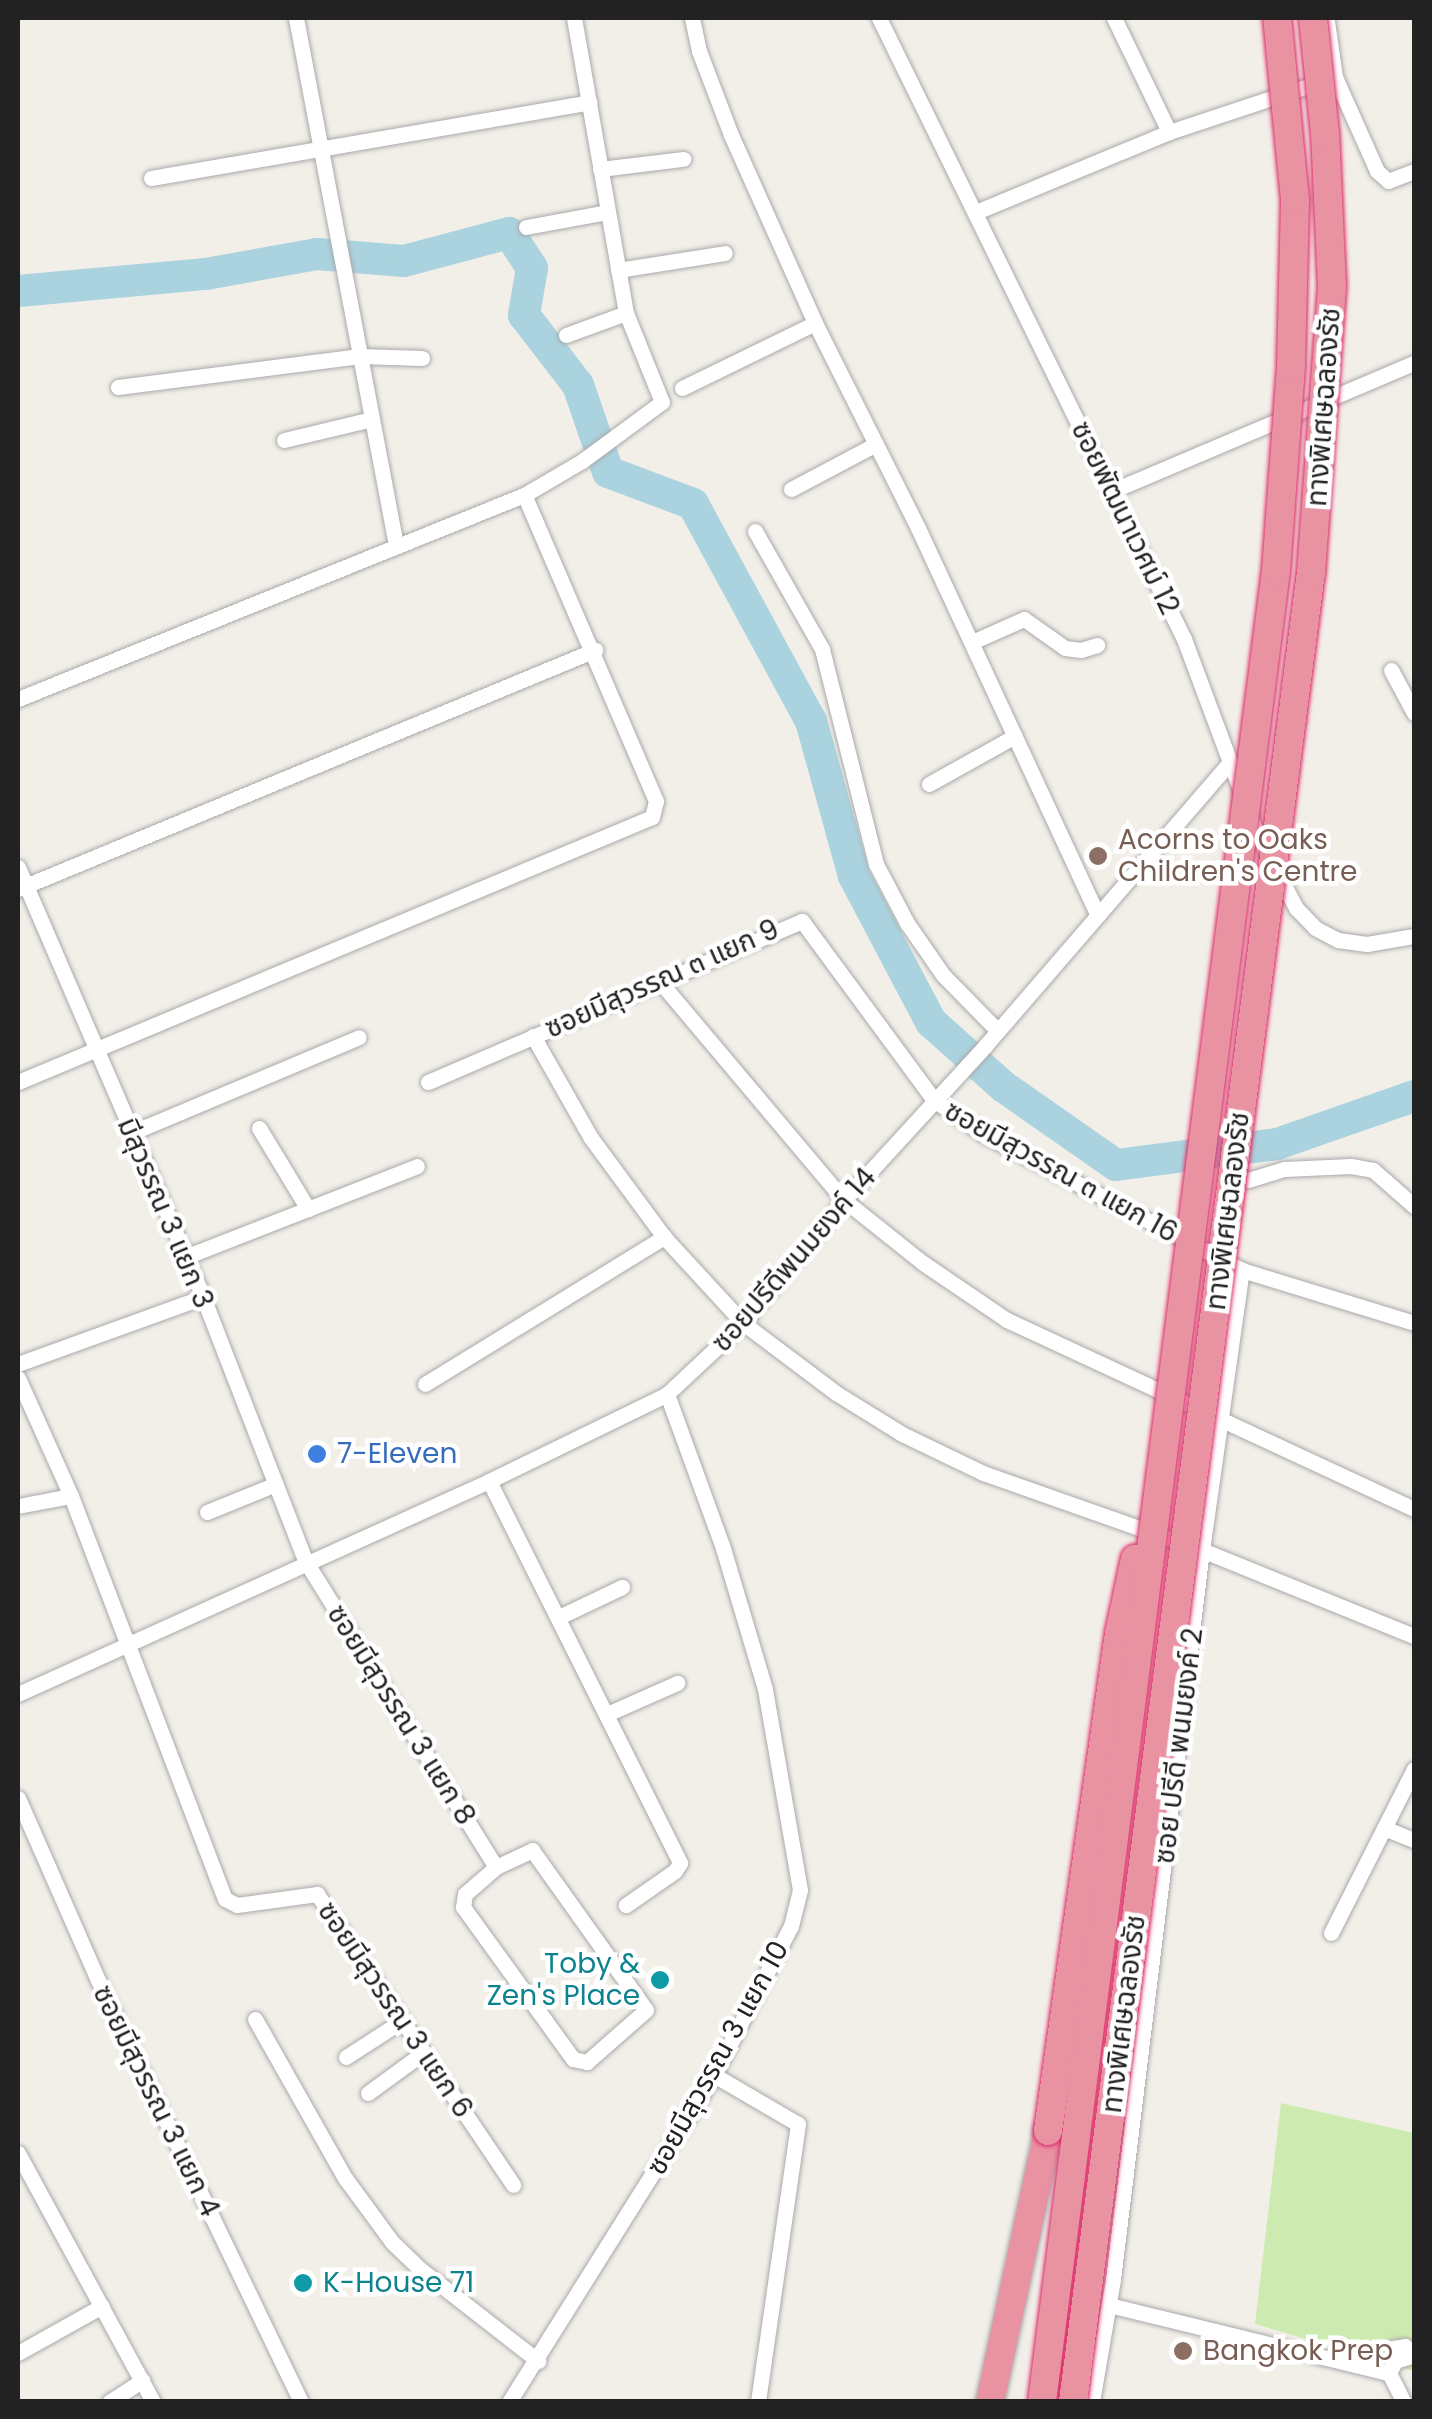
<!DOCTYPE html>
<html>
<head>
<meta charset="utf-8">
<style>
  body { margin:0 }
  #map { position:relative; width:1432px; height:2419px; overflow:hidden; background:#f2efe9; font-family:Poppins,"Noto Sans Thai",sans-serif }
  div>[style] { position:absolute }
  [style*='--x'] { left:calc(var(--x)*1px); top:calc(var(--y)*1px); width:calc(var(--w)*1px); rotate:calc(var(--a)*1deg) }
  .grass>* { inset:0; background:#cdebb0 }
  .river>* { height:32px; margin:-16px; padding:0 16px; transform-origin:16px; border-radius:16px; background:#aad3df }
  .roads { filter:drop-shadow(0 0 2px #a9a9a9) drop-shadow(0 0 2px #a9a9a9) }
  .minor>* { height:15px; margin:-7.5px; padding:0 7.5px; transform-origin:7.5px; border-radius:7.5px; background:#fff }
  .motorway>* { height:28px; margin:-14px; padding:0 14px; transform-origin:14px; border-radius:14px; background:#e892a2 }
  .bridges { filter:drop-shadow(0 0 2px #dc2a67) drop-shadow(0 0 2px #dc2a67) }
  .motorway-bridge>* { height:28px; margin:-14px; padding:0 14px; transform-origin:14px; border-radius:14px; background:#e892a2 }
  .dots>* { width:28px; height:28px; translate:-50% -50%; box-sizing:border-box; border:5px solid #fff; border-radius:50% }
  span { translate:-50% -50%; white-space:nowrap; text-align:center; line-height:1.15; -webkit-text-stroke:9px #fff; paint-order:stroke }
  .street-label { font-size:28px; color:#222 }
  .education-label { font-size:28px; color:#785e54 }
  .left { translate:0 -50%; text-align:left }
  .shop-label { font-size:28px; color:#366cbe }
  .culture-label { font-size:28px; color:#0d838f }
  .right { translate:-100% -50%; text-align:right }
  .frame { position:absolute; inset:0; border:20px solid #222; pointer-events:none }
</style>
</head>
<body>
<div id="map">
  <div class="grass">
    <i style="clip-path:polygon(1281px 2103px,1414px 2133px,1414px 2371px,1255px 2324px)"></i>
  </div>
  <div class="river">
    <i style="--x:18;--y:291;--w:189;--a:-5.2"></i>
    <i style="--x:206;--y:274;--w:113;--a:-10.2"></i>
    <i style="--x:317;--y:254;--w:87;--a:4.6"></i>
    <i style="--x:404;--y:261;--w:109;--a:-14.9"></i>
    <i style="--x:509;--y:233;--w:42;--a:56.7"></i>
    <i style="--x:532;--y:268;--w:48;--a:99.7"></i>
    <i style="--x:524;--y:315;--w:88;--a:52.4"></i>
    <i style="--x:578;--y:385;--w:92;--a:71"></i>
    <i style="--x:608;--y:472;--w:91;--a:20.6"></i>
    <i style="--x:693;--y:504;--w:247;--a:61.5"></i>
    <i style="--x:811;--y:721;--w:161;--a:74.5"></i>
    <i style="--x:854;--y:876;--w:165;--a:62.2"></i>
    <i style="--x:931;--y:1022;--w:98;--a:41.7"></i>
    <i style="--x:1004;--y:1087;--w:136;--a:34.9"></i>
    <i style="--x:1116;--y:1165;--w:162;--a:-7.4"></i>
    <i style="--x:1277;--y:1144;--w:145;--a:-19.3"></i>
  </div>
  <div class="roads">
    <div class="minor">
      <i style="--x:296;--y:18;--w:536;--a:79.26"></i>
      <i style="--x:692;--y:18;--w:34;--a:78"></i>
      <i style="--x:699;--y:51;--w:90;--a:69.1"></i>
      <i style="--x:731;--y:135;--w:206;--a:65.9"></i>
      <i style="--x:815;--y:323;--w:229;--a:63.3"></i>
      <i style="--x:918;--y:528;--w:427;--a:65.1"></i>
      <i style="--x:879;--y:18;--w:692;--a:63.84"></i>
      <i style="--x:1184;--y:639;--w:208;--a:69.5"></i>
      <i style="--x:1257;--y:834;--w:84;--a:62.2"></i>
      <i style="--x:1296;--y:908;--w:28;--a:46"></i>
      <i style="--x:1315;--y:928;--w:26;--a:28"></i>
      <i style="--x:1338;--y:940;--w:29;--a:8"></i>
      <i style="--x:1367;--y:944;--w:48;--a:-9.7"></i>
      <i style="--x:1114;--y:18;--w:127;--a:64.2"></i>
      <i style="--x:1327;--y:21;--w:57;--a:81.9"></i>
      <i style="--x:1335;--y:77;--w:103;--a:65.9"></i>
      <i style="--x:1377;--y:171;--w:15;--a:42"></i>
      <i style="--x:1388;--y:181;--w:28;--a:-21"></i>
      <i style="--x:600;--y:169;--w:84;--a:-6.9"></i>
      <i style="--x:151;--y:178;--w:445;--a:-9.8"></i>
      <i style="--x:976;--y:212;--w:209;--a:-22.5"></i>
      <i style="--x:1169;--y:132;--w:175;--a:-18.3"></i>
      <i style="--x:526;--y:227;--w:82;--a:-10.5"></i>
      <i style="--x:618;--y:270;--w:108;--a:-9"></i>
      <i style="--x:566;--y:335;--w:64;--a:-20.1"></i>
      <i style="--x:118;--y:387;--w:244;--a:-7.3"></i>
      <i style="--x:360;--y:356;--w:62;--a:1.8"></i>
      <i style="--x:682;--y:388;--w:148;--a:-26"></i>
      <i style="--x:284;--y:440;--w:90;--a:-13.4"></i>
      <i style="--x:791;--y:489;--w:96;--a:-27.9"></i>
      <i style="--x:1112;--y:491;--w:328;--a:-23"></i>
      <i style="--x:755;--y:531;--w:136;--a:60.4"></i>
      <i style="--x:822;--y:649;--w:222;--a:75.9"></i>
      <i style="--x:876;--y:864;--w:67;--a:62.3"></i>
      <i style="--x:907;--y:923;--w:63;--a:55.3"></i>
      <i style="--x:943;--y:975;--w:78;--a:45.5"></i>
      <i style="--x:972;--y:642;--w:57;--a:-23.9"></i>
      <i style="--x:1024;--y:619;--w:50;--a:35.3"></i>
      <i style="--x:1065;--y:648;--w:16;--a:7"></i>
      <i style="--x:1081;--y:650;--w:17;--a:-17"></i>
      <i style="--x:1391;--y:670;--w:49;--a:61.9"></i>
      <i style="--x:18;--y:699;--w:546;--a:-21.96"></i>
      <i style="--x:524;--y:495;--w:67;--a:-30.4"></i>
      <i style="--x:582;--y:461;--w:99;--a:-36.4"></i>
      <i style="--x:662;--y:402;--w:96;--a:-112"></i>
      <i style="--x:626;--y:313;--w:300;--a:-100"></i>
      <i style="--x:929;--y:784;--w:98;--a:-29.2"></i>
      <i style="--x:18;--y:867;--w:468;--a:66.7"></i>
      <i style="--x:203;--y:1297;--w:284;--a:68.8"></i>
      <i style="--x:306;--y:1562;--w:359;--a:58.1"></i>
      <i style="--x:18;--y:889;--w:625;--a:-22.5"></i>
      <i style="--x:661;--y:983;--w:284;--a:49.9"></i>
      <i style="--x:844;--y:1200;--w:101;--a:38.6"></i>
      <i style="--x:923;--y:1263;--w:102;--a:34.2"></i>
      <i style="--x:1007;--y:1320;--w:449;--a:24.9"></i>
      <i style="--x:533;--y:1036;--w:117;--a:60.4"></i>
      <i style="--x:591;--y:1138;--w:123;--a:53.6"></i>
      <i style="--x:664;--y:1237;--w:117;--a:47.4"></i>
      <i style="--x:743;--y:1323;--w:116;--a:37"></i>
      <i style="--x:836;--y:1393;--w:78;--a:31.8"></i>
      <i style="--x:902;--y:1434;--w:90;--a:25.7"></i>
      <i style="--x:983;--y:1473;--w:232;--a:19.4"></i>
      <i style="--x:1202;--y:1550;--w:229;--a:22.1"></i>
      <i style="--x:18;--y:1082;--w:687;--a:-22.68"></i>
      <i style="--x:652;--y:817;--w:16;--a:-76"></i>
      <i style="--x:656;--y:801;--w:333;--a:-113.3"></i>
      <i style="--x:428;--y:1082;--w:407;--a:-23.3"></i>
      <i style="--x:802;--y:921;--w:222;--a:53.6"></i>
      <i style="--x:934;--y:1100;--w:60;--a:34.8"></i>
      <i style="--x:983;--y:1134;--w:293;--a:27.7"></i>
      <i style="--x:1242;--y:1270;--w:180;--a:17.1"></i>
      <i style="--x:259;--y:1128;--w:95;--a:58.8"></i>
      <i style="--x:131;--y:1133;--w:247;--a:-22.8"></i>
      <i style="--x:1248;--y:1180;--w:38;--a:-17"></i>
      <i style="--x:1284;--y:1169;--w:67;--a:-2.6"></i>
      <i style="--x:1351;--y:1166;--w:22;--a:10"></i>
      <i style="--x:1373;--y:1170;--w:55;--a:41.3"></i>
      <i style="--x:185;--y:1257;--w:249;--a:-21.4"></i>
      <i style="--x:18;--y:1364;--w:197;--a:-19.9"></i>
      <i style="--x:18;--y:1378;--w:129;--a:65.8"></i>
      <i style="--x:71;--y:1496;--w:431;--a:69.1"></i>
      <i style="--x:225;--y:1899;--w:13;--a:27"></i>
      <i style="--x:237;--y:1905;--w:81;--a:-7.8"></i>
      <i style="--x:317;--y:1894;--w:351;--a:56"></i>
      <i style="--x:425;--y:1384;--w:281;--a:-31.6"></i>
      <i style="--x:489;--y:1481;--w:427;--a:63.4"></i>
      <i style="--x:680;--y:1863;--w:9;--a:122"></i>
      <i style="--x:675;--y:1871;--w:60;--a:145.2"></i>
      <i style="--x:18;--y:1506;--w:54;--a:-10.7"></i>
      <i style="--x:207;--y:1512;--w:74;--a:-22.1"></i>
      <i style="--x:559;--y:1617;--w:70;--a:-25.5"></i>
      <i style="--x:18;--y:1694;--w:517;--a:-24.33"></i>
      <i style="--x:489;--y:1481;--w:198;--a:-26"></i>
      <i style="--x:667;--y:1394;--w:104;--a:-43.1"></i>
      <i style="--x:743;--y:1323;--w:159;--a:-50.6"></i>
      <i style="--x:844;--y:1200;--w:209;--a:-47.5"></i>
      <i style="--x:985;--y:1046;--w:375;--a:-49.2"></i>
      <i style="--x:607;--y:1714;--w:77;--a:-23.9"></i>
      <i style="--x:18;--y:1798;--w:199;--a:66.3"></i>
      <i style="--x:98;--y:1980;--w:468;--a:64.3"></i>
      <i style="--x:1384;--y:1828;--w:32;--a:22"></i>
      <i style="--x:532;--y:1850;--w:196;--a:54.5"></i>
      <i style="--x:646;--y:2010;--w:79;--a:138.6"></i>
      <i style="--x:587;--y:2062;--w:14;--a:-168"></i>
      <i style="--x:573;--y:2059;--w:188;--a:-125.9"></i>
      <i style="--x:463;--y:1907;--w:13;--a:-81"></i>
      <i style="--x:465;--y:1894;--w:41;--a:-41.1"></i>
      <i style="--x:496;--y:1867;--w:40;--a:-25"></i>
      <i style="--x:1331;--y:1933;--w:184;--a:-63.2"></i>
      <i style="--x:255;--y:2019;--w:183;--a:60.5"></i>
      <i style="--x:345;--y:2178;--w:79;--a:53.7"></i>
      <i style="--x:392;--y:2242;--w:39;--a:44"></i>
      <i style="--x:420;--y:2269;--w:150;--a:37.9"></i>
      <i style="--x:346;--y:2057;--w:68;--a:-33"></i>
      <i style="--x:714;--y:2075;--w:97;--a:30.3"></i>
      <i style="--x:798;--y:2124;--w:281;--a:98.2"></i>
      <i style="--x:368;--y:2093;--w:69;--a:-36.2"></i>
      <i style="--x:18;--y:2153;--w:283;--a:61.5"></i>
      <i style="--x:1109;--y:2305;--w:288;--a:13.7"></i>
      <i style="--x:1389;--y:2373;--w:33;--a:63"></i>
      <i style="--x:18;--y:2353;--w:96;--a:-29.2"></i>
      <i style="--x:1389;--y:2373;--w:13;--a:-63"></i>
      <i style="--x:1395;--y:2361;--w:13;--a:-99"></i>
      <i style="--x:1393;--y:2348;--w:12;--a:-9"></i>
      <i style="--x:1405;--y:2346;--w:11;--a:75"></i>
      <i style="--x:1408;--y:2357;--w:14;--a:163"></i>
      <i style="--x:109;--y:2402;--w:40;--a:-32.9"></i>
      <i style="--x:509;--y:2402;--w:386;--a:-57.9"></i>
      <i style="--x:714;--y:2075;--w:168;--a:-62.7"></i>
      <i style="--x:791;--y:1926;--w:37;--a:-76"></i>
      <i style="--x:800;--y:1890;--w:204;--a:-99.9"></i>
      <i style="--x:765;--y:1689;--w:147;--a:-106.6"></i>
      <i style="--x:723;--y:1548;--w:164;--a:-110"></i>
      <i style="--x:1092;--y:2402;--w:125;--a:-80.3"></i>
      <i style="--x:1113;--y:2279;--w:734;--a:-83.04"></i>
      <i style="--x:1202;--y:1550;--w:283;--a:-81.9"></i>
    </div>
    <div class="motorway">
      <i style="--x:990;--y:2402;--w:277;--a:-77.9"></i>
    </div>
  </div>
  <div class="bridges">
    <div class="motorway-bridge">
      <i style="--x:1048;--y:2131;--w:502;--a:-81.87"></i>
      <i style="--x:1119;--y:1634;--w:77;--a:-78"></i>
      <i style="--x:1042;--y:2402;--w:1846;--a:-82.72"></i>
      <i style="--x:1276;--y:571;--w:207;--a:-85.8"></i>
      <i style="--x:1291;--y:365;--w:165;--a:-88.6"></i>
      <i style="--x:1295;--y:200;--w:183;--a:-95.6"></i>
      <i style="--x:1073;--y:2402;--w:1844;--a:-82.59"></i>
      <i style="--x:1311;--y:573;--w:288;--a:-85.8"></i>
      <i style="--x:1332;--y:286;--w:152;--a:-92.6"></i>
      <i style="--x:1325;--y:134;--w:117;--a:-95.9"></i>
    </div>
  </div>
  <div class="dots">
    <i style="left:1098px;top:856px;background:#8d6e63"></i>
    <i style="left:317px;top:1454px;background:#3f7fe0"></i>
    <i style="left:660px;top:1980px;background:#0f9aa8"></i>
    <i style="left:303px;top:2283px;background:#0f9aa8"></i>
    <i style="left:1183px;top:2351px;background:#8d6e63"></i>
  </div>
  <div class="street-label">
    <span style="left:1324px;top:407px;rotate:-86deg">ทางพิเศษฉลองรัช</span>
    <span style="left:1125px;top:518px;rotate:64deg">ซอยพัฒนาเวศม์ 12</span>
    <span style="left:662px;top:979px;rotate:-24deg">ซอยมีสุวรรณ ๓ แยก 9</span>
    <span style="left:1061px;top:1172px;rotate:29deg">ซอยมีสุวรรณ ๓ แยก 16</span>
    <span style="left:1228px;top:1211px;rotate:-83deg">ทางพิเศษฉลองรัช</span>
    <span style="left:165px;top:1213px;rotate:67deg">มีสุวรรณ 3 แยก 3</span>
    <span style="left:794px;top:1260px;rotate:-49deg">ซอยปรีดีพนมยงค์ 14</span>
    <span style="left:401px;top:1715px;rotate:58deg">ซอยมีสุวรรณ 3 แยก 8</span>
    <span style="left:1179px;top:1746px;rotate:-83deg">ซอย ปรีดี พนมยงค์ 2</span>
    <span style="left:395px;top:2010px;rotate:56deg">ซอยมีสุวรรณ 3 แยก 6</span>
    <span style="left:1124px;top:2014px;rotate:-83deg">ทางพิเศษฉลองรัช</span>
    <span style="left:718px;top:2058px;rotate:-61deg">ซอยมีสุวรรณ 3 แยก 10</span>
    <span style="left:156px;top:2101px;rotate:64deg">ซอยมีสุวรรณ 3 แยก 4</span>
  </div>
  <div class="education-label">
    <span class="left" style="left:1118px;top:856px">Acorns to Oaks<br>Children's Centre</span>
    <span class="left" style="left:1203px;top:2351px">Bangkok Prep</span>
  </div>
  <div class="shop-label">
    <span class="left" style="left:337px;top:1454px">7-Eleven</span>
  </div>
  <div class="culture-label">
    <span class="right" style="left:640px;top:1980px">Toby &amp;<br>Zen's Place</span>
    <span class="left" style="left:323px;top:2283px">K-House 71</span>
  </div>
  <div class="frame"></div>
</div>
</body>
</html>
